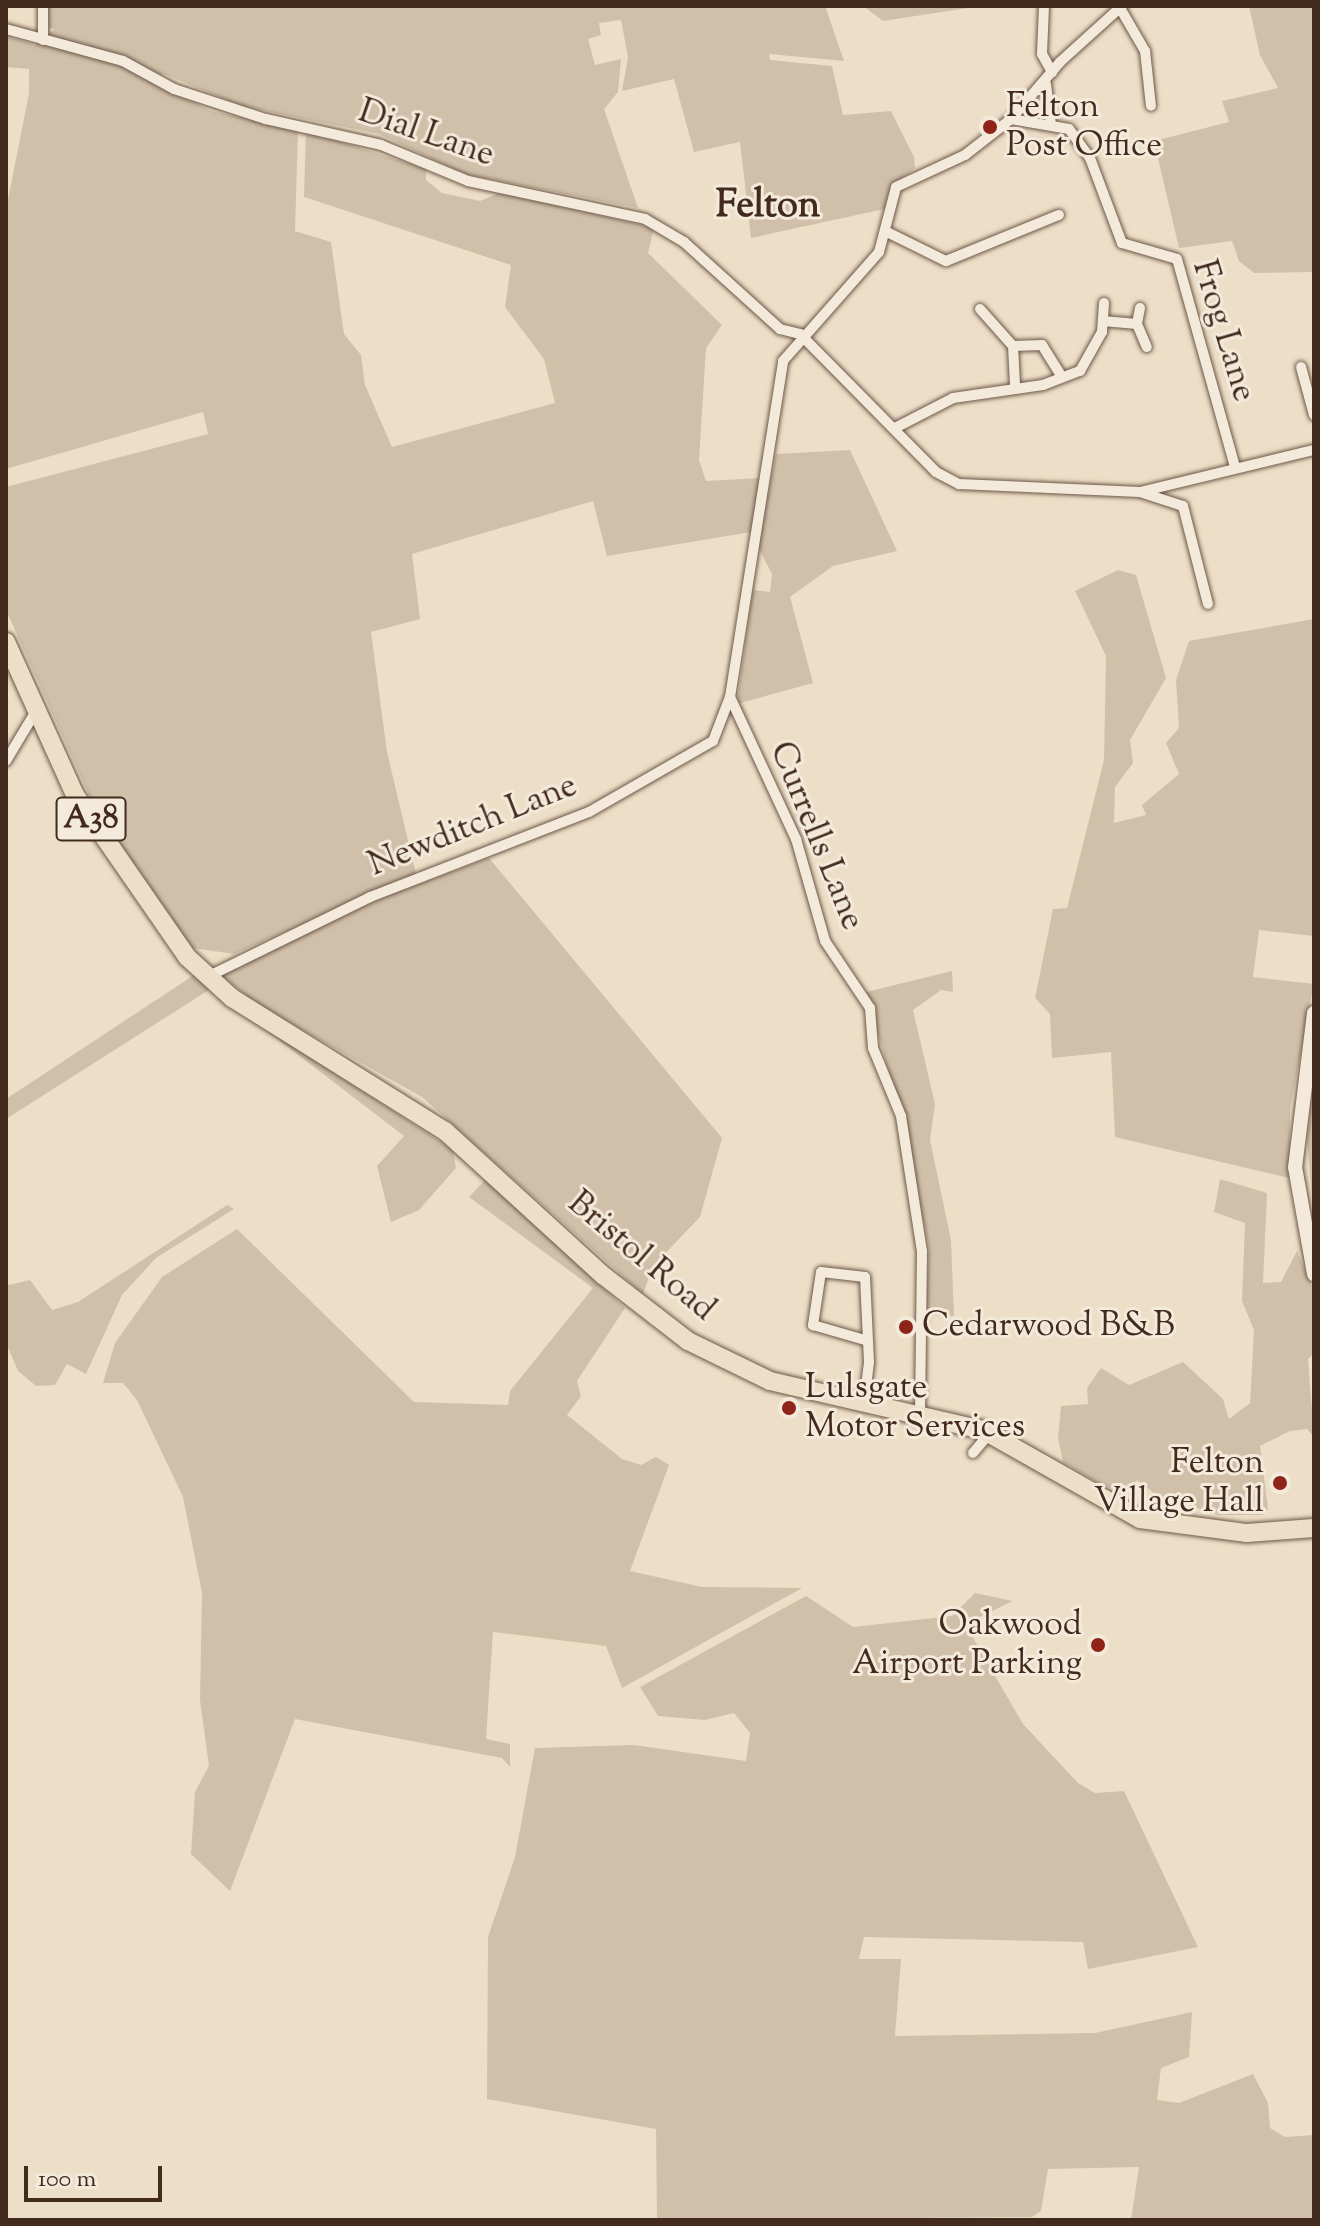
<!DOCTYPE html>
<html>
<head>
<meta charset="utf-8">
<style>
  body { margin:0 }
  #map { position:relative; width:1320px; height:2226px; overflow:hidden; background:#eddfc7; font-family:"Sorts Mill Goudy",serif }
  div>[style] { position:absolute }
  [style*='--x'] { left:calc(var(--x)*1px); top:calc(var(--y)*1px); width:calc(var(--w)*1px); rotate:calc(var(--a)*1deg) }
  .green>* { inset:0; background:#d0c0aa }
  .roads { filter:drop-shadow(0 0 2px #6d5748) drop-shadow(0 0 2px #6d5748) }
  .street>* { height:10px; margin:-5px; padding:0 5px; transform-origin:5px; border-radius:5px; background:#f3eadb }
  .secondary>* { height:14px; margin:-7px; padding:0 7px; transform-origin:7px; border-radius:7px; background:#f3eadb }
  .highway>* { height:18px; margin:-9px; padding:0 9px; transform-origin:9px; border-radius:9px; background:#eddfc7 }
  .dots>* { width:22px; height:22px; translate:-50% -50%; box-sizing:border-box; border:4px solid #f3eadb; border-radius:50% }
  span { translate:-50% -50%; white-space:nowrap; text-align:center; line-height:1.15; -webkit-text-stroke:6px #f3eadb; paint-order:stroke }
  .shield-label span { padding:2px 6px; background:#f3eadb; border:2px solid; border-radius:6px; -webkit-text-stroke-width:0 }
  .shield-label { font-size:32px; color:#422a1d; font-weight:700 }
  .poi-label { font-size:34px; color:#422a1d }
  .left { translate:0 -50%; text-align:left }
  .right { translate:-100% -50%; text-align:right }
  .street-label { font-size:34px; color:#422a1d }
  .quarter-label { font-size:38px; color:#422a1d; font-weight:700 }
  .frame { position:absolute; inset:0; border:8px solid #422a1d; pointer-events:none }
  .scale { position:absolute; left:24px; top:2166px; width:138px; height:36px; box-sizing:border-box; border:4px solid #422a1d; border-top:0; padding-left:10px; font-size:24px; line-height:28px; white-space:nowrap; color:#422a1d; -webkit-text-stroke:6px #f3eadb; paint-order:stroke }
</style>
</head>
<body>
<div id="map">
  <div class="green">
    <i style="clip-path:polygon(48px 6px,825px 6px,844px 61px,769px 54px,770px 60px,832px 66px,843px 115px,891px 111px,914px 157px,915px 168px,890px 187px,889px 208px,751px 238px,740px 142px,694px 152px,674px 79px,622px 91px,628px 57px,621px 20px,599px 23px,601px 35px,588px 39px,595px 65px,621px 59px,618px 92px,604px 109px,638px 208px,465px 174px,379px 134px,242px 106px,164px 74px,145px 78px,211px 111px,298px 130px,295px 231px,331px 242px,344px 334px,361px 355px,365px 385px,392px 447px,555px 403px,544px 359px,505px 307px,511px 265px,304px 197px,306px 131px,426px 169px,426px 180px,442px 193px,480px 201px,502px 192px,654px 228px,648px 253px,722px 325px,706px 348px,699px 460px,706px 481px,760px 478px,751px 532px,607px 556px,593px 501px,412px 554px,420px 619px,371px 632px,387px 752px,416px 874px,234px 954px,193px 948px,164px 912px,91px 799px,6px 610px,6px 487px,208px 434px,203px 412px,6px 469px,6px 210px,29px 93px,29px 69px,6px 67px,6px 36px,35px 45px,55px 29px,49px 28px)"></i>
    <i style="clip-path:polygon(863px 6px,981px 6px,883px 21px)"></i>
    <i style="clip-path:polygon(1249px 6px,1314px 6px,1314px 272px,1254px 273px,1239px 261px,1232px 241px,1179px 248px,1154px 141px,1229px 122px,1222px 101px,1278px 88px,1260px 55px)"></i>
    <i style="clip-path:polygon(850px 450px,897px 551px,833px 566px,790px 597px,813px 683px,737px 704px,753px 590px,770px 592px,772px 574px,758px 547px,776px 454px)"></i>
    <i style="clip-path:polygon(1118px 570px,1136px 575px,1166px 678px,1130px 740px,1133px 763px,1115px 787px,1114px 823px,1146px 815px,1142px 805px,1179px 774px,1166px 743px,1179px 728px,1176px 680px,1189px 641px,1314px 619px,1314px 936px,1259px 930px,1253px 977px,1314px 984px,1290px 1109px,1289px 1178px,1115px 1137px,1111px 1052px,1052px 1058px,1050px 1014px,1035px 998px,1053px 909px,1067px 908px,1104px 760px,1106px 656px,1075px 591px)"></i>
    <i style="clip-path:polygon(489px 858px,722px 1138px,700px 1217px,653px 1266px,643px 1294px,422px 1097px,258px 1005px,221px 975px,339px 914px)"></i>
    <i style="clip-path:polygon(952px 971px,953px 992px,941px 990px,913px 1010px,935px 1104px,930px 1140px,951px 1240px,954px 1316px,926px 1315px,929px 1248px,906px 1131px,866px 992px)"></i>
    <i style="clip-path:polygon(194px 975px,212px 988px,6px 1119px,6px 1099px)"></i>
    <i style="clip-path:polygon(250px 1018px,453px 1150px,456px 1168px,419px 1210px,391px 1222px,377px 1166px,404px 1136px)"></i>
    <i style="clip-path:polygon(1314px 1068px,1314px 1222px,1307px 1138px)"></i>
    <i style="clip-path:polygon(1220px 1179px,1267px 1193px,1263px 1283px,1281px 1282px,1297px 1251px,1314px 1291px,1314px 1353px,1308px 1359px,1314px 1437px,1307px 1429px,1290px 1431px,1260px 1446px,1268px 1509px,1263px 1515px,1218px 1515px,1155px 1494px,1137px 1480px,1124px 1493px,1101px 1484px,1063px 1462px,1058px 1438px,1061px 1406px,1088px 1404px,1087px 1388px,1101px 1368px,1129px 1385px,1183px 1362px,1223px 1399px,1229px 1419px,1250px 1403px,1254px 1330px,1242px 1301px,1245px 1223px,1214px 1212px)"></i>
    <i style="clip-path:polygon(485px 1180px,625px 1308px,577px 1381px,581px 1396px,567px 1415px,622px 1459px,641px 1465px,656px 1457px,669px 1465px,630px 1571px,702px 1587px,802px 1588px,622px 1688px,606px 1646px,493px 1632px,486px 1739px,510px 1744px,510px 1767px,502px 1758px,295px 1719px,230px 1891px,191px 1854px,195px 1792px,209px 1766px,200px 1700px,202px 1593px,183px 1497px,137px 1400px,123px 1383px,103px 1383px,115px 1343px,162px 1277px,237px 1229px,414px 1402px,508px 1405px,510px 1391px,593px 1288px,469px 1197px)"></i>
    <i style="clip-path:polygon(227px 1205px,234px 1209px,156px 1258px,122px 1295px,86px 1374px,67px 1364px,55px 1385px,36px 1386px,18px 1371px,6px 1343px,6px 1280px,9px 1285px,30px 1280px,52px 1310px,78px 1302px)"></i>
    <i style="clip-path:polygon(975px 1593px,1013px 1601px,965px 1624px,1023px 1724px,1078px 1783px,1095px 1793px,1124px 1791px,1198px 1947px,1088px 1969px,1083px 1942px,864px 1937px,859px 1959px,901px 1959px,895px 2036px,1095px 2033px,1192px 2012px,1189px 2057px,1161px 2068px,1157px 2100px,1179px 2103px,1253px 2074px,1268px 2103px,1270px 2128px,1285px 2137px,1314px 2135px,1314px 2220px,1131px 2220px,1139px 2167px,1048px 2169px,1041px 2211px,1032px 2217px,657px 2220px,656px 2129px,487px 2099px,488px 1937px,515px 1857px,535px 1748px,634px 1745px,746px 1761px,750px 1733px,734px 1713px,705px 1720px,658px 1716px,640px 1687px,806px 1596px,853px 1627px,952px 1616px)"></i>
  </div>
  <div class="roads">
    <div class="street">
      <i style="--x:1044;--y:6;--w:48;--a:92.4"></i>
      <i style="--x:1042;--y:54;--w:21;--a:61"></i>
      <i style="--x:1120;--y:8;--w:50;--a:59.8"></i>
      <i style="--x:1145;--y:51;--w:55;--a:83.8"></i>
      <i style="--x:6;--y:29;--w:121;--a:15.3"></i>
      <i style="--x:123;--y:61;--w:58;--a:28.8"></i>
      <i style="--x:174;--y:89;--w:97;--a:18.1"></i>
      <i style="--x:266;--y:119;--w:118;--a:12.7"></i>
      <i style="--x:381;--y:145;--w:94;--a:22.5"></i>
      <i style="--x:468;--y:181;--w:181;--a:12.1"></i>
      <i style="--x:645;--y:219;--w:45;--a:30.5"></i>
      <i style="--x:684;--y:242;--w:130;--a:42.2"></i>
      <i style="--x:780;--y:329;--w:21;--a:14"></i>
      <i style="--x:43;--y:40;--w:34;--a:-90"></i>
      <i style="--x:1046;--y:84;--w:39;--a:83"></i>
      <i style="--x:1011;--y:119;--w:59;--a:9.8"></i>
      <i style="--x:1069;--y:129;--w:36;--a:54"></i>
      <i style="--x:1090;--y:158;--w:91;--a:69.4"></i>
      <i style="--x:1122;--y:243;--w:57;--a:16.2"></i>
      <i style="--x:1177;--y:259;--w:216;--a:74.4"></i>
      <i style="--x:887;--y:232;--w:66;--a:26.2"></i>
      <i style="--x:946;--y:261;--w:122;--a:-22.2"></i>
      <i style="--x:1140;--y:308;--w:16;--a:101"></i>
      <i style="--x:1137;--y:324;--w:25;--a:67"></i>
      <i style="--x:980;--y:309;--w:50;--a:48.3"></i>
      <i style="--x:1013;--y:346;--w:39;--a:87"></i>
      <i style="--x:1103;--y:321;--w:34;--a:5"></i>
      <i style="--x:800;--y:334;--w:194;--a:45.4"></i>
      <i style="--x:936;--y:472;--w:26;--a:28"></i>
      <i style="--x:959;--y:484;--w:181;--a:2.5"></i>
      <i style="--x:1140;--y:492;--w:179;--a:-13.6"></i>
      <i style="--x:1013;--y:346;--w:29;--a:-2"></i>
      <i style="--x:1042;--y:345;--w:38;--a:58"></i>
      <i style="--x:1301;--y:367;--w:50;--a:74.8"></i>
      <i style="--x:895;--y:428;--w:65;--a:-27.3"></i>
      <i style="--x:953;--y:398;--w:91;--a:-8.2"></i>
      <i style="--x:1043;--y:385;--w:40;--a:-21"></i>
      <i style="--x:1080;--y:371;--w:45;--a:-60.6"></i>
      <i style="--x:1102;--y:332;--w:29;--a:-86"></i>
      <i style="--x:1140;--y:492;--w:45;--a:18"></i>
      <i style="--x:1183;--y:506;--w:101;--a:75.7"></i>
      <i style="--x:730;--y:697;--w:157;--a:65.1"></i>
      <i style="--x:796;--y:839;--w:106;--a:74.1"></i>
      <i style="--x:825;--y:941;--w:81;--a:56.1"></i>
      <i style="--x:870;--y:1008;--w:40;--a:85.7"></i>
      <i style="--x:873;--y:1048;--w:74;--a:67.6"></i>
      <i style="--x:901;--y:1116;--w:137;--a:81.2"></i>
      <i style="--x:922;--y:1251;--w:162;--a:90.7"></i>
      <i style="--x:6;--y:761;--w:58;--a:-59"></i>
      <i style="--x:207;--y:977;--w:182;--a:-26.1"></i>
      <i style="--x:370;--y:897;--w:235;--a:-21.2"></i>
      <i style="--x:589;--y:812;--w:143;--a:-29.8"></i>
      <i style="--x:713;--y:741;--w:47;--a:-68.9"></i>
      <i style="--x:730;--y:697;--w:340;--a:-81"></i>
      <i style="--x:783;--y:361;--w:145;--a:-48.6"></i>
      <i style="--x:879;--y:252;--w:67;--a:-75.3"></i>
      <i style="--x:896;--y:187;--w:76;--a:-24.9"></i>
      <i style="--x:965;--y:155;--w:58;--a:-38"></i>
      <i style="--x:1011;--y:119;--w:75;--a:-49.3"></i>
      <i style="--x:1060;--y:62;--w:84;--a:-42.1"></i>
      <i style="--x:864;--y:1403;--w:41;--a:-83"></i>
      <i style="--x:869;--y:1362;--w:85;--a:-92.7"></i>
      <i style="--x:865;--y:1277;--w:44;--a:-173.5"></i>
      <i style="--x:821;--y:1272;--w:54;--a:98.6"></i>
      <i style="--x:813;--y:1325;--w:54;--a:16.1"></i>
      <i style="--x:973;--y:1453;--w:26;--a:-50"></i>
    </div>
    <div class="secondary">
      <i style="--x:1314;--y:1013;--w:155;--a:97"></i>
      <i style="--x:1295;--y:1167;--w:109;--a:79.9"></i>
    </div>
    <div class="highway">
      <i style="--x:6;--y:642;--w:168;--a:65.7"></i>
      <i style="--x:75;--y:795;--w:197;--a:55.3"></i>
      <i style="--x:187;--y:957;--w:61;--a:42.3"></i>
      <i style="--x:232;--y:998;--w:251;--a:32"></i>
      <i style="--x:445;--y:1131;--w:215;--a:42.4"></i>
      <i style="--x:604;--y:1276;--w:106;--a:37.7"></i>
      <i style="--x:688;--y:1341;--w:91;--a:26"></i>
      <i style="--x:770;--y:1381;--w:219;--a:13"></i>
      <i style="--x:983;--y:1430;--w:180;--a:29.5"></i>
      <i style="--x:1140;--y:1519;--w:108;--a:7.5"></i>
      <i style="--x:1247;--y:1533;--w:67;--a:-4.3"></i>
    </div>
  </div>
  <div class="dots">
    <i style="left:990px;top:127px;background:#8f2418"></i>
    <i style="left:906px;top:1327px;background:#8f2418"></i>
    <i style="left:789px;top:1408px;background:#8f2418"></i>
    <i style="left:1280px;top:1483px;background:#8f2418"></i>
    <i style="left:1098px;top:1645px;background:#8f2418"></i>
  </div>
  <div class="shield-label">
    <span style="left:91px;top:819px">A38</span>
  </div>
  <div class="poi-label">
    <span class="left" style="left:1006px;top:127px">Felton<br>Post Office</span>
    <span class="left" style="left:922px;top:1327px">Cedarwood B&amp;B</span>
    <span class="left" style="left:805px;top:1408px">Lulsgate<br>Motor Services</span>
    <span class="right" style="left:1264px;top:1483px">Felton<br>Village Hall</span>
    <span class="right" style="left:1082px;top:1645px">Oakwood<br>Airport Parking</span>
  </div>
  <div class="street-label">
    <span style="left:426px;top:134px;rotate:19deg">Dial Lane</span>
    <span style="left:1223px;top:331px;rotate:73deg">Frog Lane</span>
    <span style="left:473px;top:826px;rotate:-22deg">Newditch Lane</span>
    <span style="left:816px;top:836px;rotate:68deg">Currells Lane</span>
    <span style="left:641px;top:1257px;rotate:40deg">Bristol Road</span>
  </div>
  <div class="quarter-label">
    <span style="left:768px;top:208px">Felton</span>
  </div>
  <div class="frame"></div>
  <div class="scale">100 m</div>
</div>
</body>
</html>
